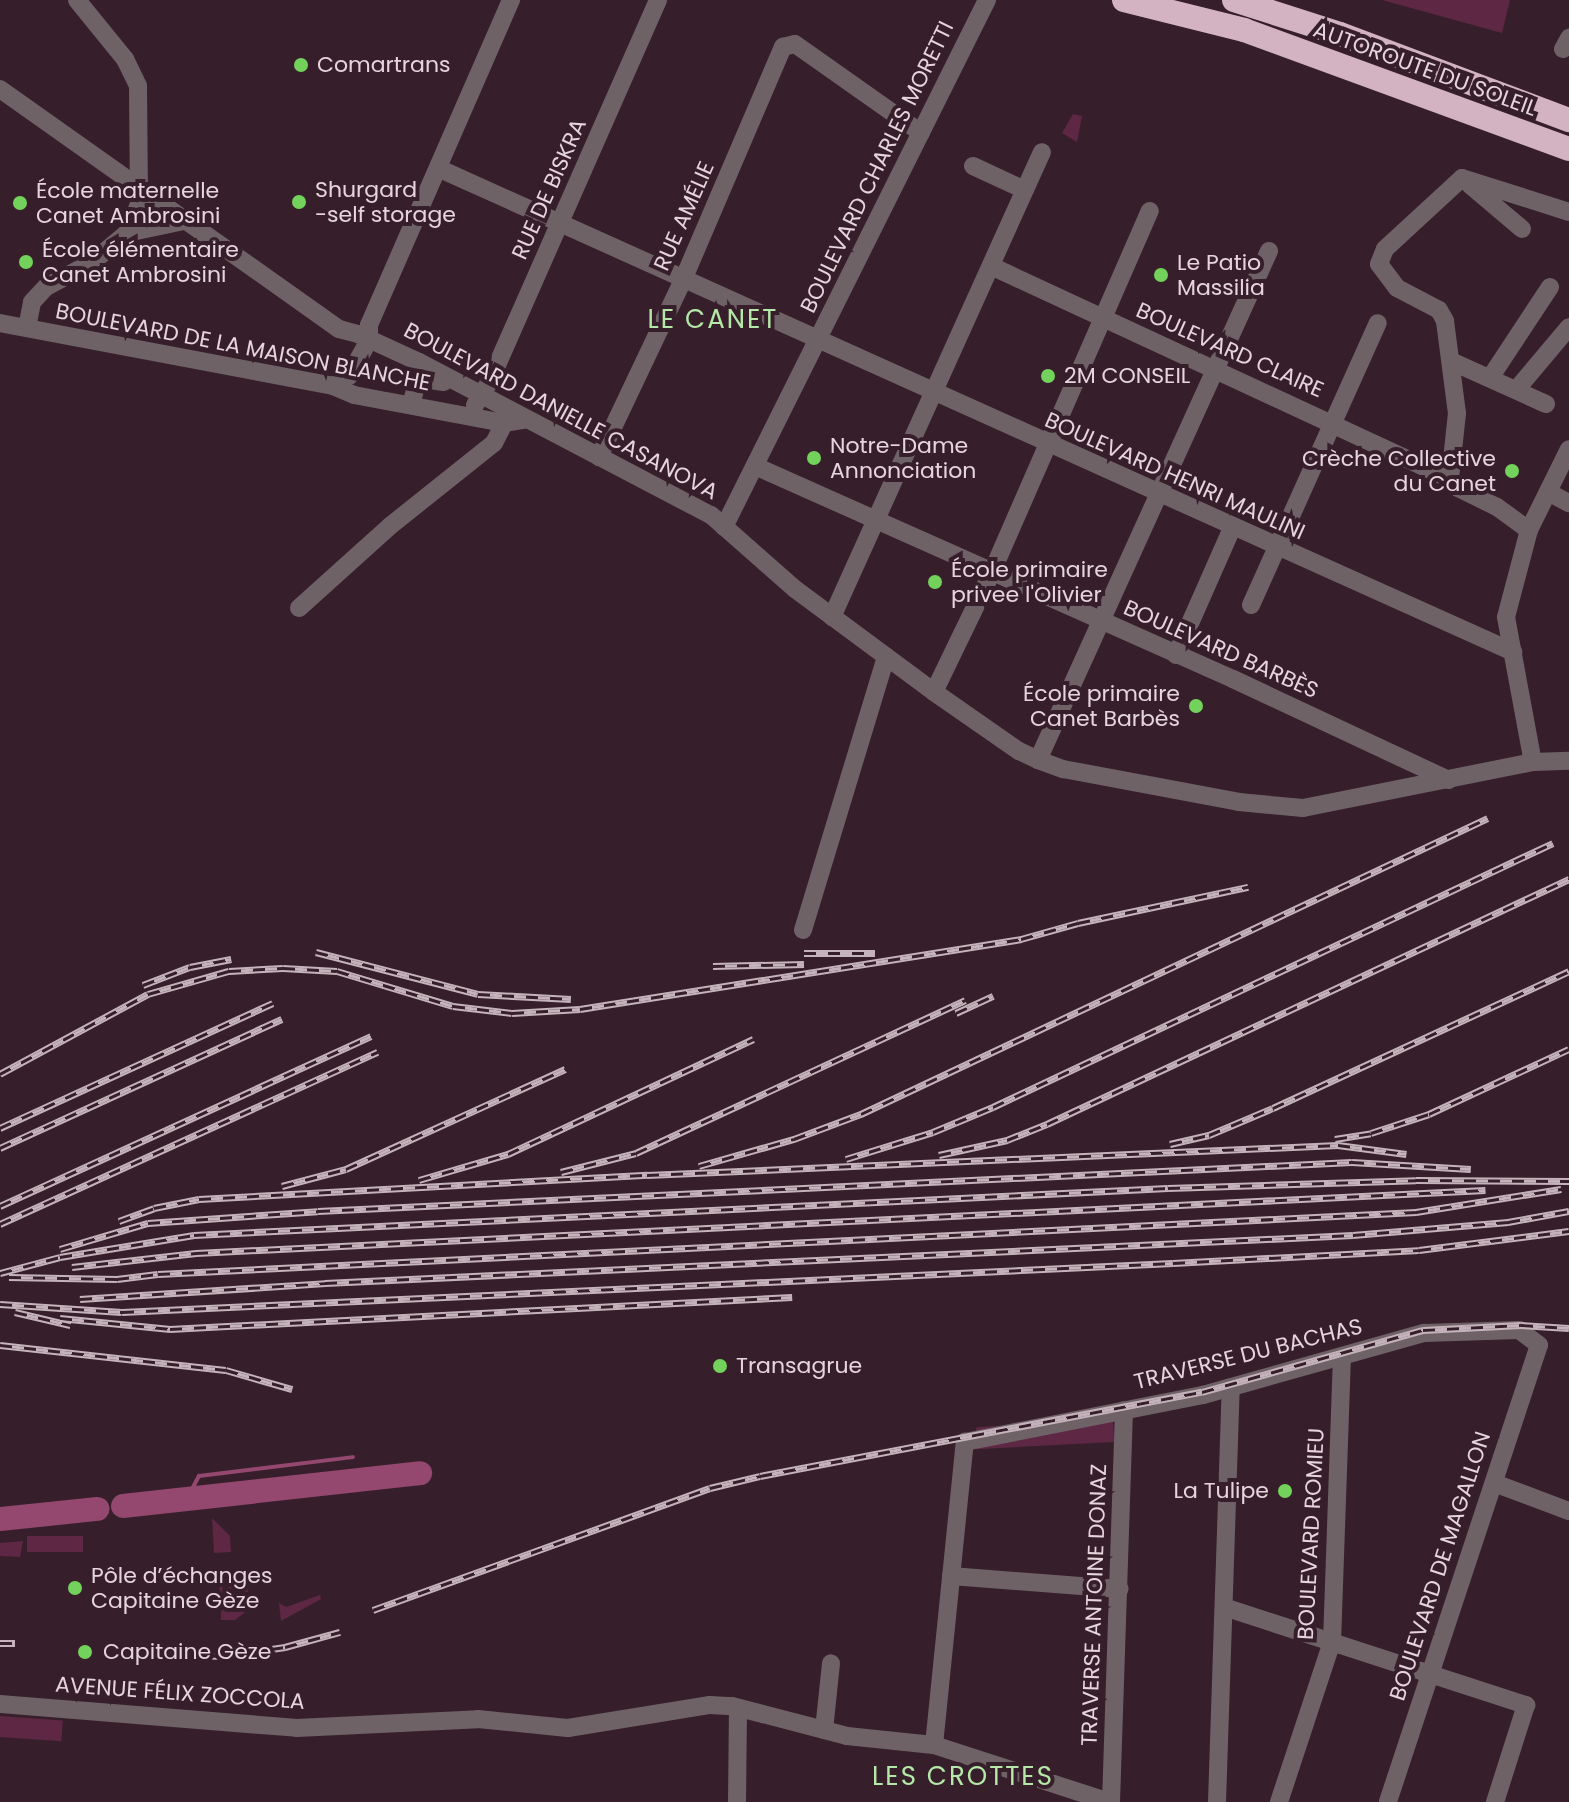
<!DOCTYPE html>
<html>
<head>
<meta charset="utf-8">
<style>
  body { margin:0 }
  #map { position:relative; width:1569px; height:1802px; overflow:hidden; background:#361f2a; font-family:Poppins,sans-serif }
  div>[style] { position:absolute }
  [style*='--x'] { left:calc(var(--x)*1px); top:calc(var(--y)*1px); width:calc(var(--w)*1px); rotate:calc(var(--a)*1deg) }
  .green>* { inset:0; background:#5e2744; transform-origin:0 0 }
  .stream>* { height:4px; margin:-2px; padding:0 2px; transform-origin:2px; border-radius:2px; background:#94476f }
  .river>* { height:24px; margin:-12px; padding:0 12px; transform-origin:12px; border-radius:12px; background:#94476f }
  .minor>* { height:18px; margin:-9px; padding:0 9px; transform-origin:9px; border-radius:9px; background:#6f6267 }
  .highway>* { height:24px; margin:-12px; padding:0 12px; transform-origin:12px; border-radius:12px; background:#d3b3c1 }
  .rail>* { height:7px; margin-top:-3.5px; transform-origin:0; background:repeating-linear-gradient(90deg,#361f2a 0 12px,#c5b3bb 0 24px); box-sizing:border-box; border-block:2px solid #c5b3bb }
  .dots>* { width:22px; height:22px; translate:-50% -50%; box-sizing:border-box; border:4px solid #361f2a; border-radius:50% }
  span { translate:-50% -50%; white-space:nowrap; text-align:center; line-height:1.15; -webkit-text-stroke:8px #361f2a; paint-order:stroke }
  .poi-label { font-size:22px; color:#e6d5dc }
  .left { translate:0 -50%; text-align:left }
  .right { translate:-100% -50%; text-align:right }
  .street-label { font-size:22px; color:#e6d5dc }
  .quarter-label { font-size:26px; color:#b4e7a8; letter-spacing:2px }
</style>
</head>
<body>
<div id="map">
  <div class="green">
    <i style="clip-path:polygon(1382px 0,1510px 0,1502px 33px)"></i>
    <i style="clip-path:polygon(1073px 114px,1082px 116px,1077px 142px,1062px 133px)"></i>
    <i style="left:1113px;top:1420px;width:22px;height:137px;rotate:87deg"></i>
    <i style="clip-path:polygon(212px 1518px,230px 1536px,231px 1552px,214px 1553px)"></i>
    <i style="left:83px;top:1536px;width:16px;height:56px;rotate:90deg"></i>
    <i style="clip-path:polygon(23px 1541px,20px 1557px,0 1556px,0 1543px)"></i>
    <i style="clip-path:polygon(220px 1579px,243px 1583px,243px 1588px,248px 1587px,248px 1610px,235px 1620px,221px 1620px,221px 1611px,237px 1598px,219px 1597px)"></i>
    <i style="clip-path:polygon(320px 1595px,321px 1599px,281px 1621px,279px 1603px,286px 1607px)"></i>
    <i style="left:0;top:1716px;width:63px;height:21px;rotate:4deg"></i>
  </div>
  <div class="stream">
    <i style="--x:170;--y:1500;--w:25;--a:-27"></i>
    <i style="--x:192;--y:1489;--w:15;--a:-62"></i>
    <i style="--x:199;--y:1476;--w:155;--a:-7"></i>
  </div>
  <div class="river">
    <i style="--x:123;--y:1506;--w:299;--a:-6.3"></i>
    <i style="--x:0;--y:1519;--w:98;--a:-5.9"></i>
  </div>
  <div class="minor">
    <i style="--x:77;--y:0;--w:76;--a:50.9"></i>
    <i style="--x:125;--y:59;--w:30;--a:64"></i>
    <i style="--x:138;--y:86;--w:118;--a:89.5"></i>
    <i style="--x:139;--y:204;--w:31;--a:112"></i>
    <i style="--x:1563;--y:49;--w:13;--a:-61"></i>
    <i style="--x:0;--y:89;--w:415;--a:35.3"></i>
    <i style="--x:339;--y:329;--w:20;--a:15"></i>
    <i style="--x:358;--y:334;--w:67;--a:24.7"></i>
    <i style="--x:419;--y:362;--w:330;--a:27.7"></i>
    <i style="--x:711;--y:515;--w:112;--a:41.4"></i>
    <i style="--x:795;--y:589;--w:173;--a:36.5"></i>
    <i style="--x:934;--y:692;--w:103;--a:34.8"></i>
    <i style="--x:1019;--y:751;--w:21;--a:25"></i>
    <i style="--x:1038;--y:760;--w:27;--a:20"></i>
    <i style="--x:1063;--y:769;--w:179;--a:10.6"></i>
    <i style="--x:1239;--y:802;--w:64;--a:5.4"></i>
    <i style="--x:1303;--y:808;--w:235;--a:-11.3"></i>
    <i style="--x:1533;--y:762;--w:36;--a:-2"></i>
    <i style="--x:973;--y:166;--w:57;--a:24.8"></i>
    <i style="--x:440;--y:169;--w:1177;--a:24.23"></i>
    <i style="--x:1462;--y:178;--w:105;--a:137.3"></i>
    <i style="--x:1385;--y:249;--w:16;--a:112"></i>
    <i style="--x:1379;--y:264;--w:30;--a:53"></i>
    <i style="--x:1397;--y:288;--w:47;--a:27.6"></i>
    <i style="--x:1439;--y:310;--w:13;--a:61"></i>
    <i style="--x:1445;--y:321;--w:93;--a:82.6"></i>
    <i style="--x:1457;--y:413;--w:66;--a:96.1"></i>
    <i style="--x:1450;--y:479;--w:12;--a:48"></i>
    <i style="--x:1458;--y:488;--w:43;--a:26"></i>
    <i style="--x:1497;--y:507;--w:39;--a:36"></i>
    <i style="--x:1529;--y:530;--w:90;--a:104.8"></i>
    <i style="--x:1506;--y:617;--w:147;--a:79.5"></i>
    <i style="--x:1462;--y:178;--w:112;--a:17.6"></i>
    <i style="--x:1470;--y:185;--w:68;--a:40.2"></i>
    <i style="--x:991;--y:266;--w:506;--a:24.89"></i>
    <i style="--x:0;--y:323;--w:339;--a:10.7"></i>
    <i style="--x:333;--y:386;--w:23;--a:23"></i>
    <i style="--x:354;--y:395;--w:153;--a:10.6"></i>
    <i style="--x:504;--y:423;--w:20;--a:-9"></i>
    <i style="--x:27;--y:328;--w:26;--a:-79"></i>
    <i style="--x:32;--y:302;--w:21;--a:-47"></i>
    <i style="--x:46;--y:287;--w:51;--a:-28.1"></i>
    <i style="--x:91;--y:263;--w:47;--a:-39.8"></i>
    <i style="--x:127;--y:233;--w:58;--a:-11.9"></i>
    <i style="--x:1453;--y:362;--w:102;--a:24.3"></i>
    <i style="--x:1490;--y:378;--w:109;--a:-56.6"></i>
    <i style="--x:333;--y:386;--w:19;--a:-32"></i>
    <i style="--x:349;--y:376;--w:41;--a:-60.9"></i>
    <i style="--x:369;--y:340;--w:15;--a:-90"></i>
    <i style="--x:369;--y:325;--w:355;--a:-66.4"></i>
    <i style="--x:1516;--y:390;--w:82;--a:-49.9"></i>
    <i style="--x:411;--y:405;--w:28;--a:-75"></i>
    <i style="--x:418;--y:378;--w:26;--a:9"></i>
    <i style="--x:475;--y:405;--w:28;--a:-58"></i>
    <i style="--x:490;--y:381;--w:416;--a:-66.2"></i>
    <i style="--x:599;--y:457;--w:196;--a:-64.6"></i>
    <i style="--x:683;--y:280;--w:254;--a:-66.8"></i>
    <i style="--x:783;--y:47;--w:12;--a:-14"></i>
    <i style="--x:795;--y:44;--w:154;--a:35.2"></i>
    <i style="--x:755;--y:466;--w:523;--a:24.02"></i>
    <i style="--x:1233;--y:679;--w:238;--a:25.1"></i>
    <i style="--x:1548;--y:492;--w:24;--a:28"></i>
    <i style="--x:724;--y:527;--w:589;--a:-63.48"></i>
    <i style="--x:1529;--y:530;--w:90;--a:-63.7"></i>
    <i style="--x:1251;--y:605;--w:309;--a:-65.8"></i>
    <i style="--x:299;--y:608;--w:122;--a:-42"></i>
    <i style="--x:390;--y:526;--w:133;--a:-38.6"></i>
    <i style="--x:494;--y:443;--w:22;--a:-63"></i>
    <i style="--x:832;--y:617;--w:510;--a:-65.7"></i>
    <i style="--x:1176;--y:655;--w:139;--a:-66.2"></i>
    <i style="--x:934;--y:692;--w:133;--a:-64.2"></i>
    <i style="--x:992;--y:572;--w:394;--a:-66.4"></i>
    <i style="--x:1038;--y:760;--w:559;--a:-65.59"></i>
    <i style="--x:803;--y:930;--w:286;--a:-73.1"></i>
    <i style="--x:1494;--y:1483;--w:80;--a:20.5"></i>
    <i style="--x:951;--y:1576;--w:169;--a:4.4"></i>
    <i style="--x:1224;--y:1607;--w:318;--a:18"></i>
    <i style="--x:1526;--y:1705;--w:102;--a:107.7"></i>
    <i style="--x:0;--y:1704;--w:298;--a:4.6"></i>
    <i style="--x:297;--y:1728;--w:181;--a:-2.8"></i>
    <i style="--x:478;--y:1719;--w:90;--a:5.7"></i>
    <i style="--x:568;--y:1728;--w:144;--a:-9.2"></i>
    <i style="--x:710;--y:1705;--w:22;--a:3"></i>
    <i style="--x:732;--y:1706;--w:119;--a:14.6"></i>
    <i style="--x:847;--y:1736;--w:87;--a:5.9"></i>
    <i style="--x:934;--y:1745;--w:184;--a:18"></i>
    <i style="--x:824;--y:1730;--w:67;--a:-84"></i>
    <i style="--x:934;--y:1745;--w:305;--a:-84.2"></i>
    <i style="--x:965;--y:1442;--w:243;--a:-11.2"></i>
    <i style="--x:1203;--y:1395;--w:230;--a:-15.7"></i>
    <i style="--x:1424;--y:1333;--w:95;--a:-1.8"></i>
    <i style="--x:1519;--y:1330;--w:25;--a:37"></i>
    <i style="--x:1539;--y:1345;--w:481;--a:108.3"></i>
    <i style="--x:737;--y:1802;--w:94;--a:-89.4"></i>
    <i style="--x:1111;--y:1802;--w:392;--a:-88.1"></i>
    <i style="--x:1217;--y:1802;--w:415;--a:-88.1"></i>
    <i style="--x:1279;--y:1802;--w:169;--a:-71.7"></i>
    <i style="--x:1332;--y:1642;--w:286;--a:-88"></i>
  </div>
  <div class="highway">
    <i style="--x:1124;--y:0;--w:124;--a:14"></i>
    <i style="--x:1244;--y:30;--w:346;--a:20.1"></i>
    <i style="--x:1234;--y:0;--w:111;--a:17.8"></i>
    <i style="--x:1340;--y:34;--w:245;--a:20.6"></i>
  </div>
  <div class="rail">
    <i style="--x:316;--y:952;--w:167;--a:14.5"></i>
    <i style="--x:478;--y:994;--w:93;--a:3.1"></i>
    <i style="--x:804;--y:953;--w:71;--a:0"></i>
    <i style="--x:713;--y:966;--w:91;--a:-1.3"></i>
    <i style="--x:143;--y:985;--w:50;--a:-21"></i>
    <i style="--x:190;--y:967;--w:42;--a:-11"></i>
    <i style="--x:956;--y:1013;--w:41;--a:-24.7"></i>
    <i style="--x:0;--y:1074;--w:168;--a:-28.4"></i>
    <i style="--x:148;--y:994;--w:84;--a:-15.9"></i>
    <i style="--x:229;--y:971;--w:54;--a:-3.2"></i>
    <i style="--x:283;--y:968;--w:54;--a:3.2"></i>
    <i style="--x:337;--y:971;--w:121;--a:16.8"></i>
    <i style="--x:453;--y:1006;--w:59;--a:6.8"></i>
    <i style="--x:512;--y:1013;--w:68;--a:-3.4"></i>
    <i style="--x:580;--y:1009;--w:447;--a:-9"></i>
    <i style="--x:1021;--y:939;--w:59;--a:-15.7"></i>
    <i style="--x:1078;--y:923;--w:174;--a:-12"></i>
    <i style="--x:0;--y:1128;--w:300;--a:-24.6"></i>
    <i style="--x:1335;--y:1139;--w:36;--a:-9"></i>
    <i style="--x:1371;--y:1133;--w:61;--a:-18.1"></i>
    <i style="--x:1429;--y:1114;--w:154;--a:-24.9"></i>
    <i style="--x:1170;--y:1144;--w:40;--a:-13"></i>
    <i style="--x:1209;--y:1135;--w:69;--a:-22.9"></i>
    <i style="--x:1273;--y:1108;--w:326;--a:-24.8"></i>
    <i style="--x:0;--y:1148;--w:310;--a:-24.6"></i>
    <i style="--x:939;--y:1155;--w:70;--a:-12.4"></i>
    <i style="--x:1007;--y:1140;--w:43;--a:-21.8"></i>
    <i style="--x:1047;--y:1124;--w:577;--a:-25.14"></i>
    <i style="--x:846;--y:1159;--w:91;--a:-17.2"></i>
    <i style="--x:933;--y:1132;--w:65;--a:-22.6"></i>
    <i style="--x:993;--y:1107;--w:619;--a:-25.24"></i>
    <i style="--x:699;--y:1166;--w:99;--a:-15.9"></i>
    <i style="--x:794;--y:1139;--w:72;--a:-20.5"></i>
    <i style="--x:861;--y:1114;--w:693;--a:-25.27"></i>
    <i style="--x:561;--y:1172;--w:77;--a:-14.2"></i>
    <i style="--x:636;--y:1153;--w:363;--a:-24.9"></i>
    <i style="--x:419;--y:1180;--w:93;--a:-16.3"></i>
    <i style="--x:508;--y:1154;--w:271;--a:-25.1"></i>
    <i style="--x:282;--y:1186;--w:66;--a:-14.9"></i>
    <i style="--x:346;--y:1169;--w:241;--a:-24.5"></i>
    <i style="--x:0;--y:1206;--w:408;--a:-24.6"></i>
    <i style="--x:119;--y:1221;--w:37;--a:-20"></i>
    <i style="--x:154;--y:1208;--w:46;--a:-11.3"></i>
    <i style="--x:199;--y:1199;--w:449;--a:-3.1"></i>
    <i style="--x:647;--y:1175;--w:692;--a:-2.49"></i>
    <i style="--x:1338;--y:1145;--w:69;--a:7.5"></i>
    <i style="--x:0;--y:1224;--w:415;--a:-24.5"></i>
    <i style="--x:60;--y:1249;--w:92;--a:-16.5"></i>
    <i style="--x:148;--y:1223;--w:170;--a:-4"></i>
    <i style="--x:318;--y:1211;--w:1035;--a:-2.71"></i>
    <i style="--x:1352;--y:1162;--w:119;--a:3.4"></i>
    <i style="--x:72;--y:1267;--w:125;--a:-6.4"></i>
    <i style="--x:196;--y:1253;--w:1291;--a:-2.8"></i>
    <i style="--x:0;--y:1273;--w:62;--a:-14.9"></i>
    <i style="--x:60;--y:1257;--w:136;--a:-9.3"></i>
    <i style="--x:194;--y:1235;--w:975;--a:-2.76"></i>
    <i style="--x:1168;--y:1188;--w:248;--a:-1.8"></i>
    <i style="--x:1416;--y:1180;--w:153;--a:0.4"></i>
    <i style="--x:9;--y:1277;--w:108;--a:1.1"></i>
    <i style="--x:117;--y:1279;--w:41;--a:-7"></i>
    <i style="--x:158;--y:1274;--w:1260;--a:-2.82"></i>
    <i style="--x:1416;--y:1212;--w:147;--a:-9"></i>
    <i style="--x:80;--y:1299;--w:246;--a:-3.7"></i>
    <i style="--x:325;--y:1283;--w:1029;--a:-2.67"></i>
    <i style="--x:1353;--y:1235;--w:156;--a:-4.8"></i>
    <i style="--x:1508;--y:1222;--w:62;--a:-10.2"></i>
    <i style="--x:0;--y:1304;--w:122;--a:3.8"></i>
    <i style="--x:122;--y:1312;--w:1052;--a:-2.67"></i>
    <i style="--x:1173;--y:1263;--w:246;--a:-3"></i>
    <i style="--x:1419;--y:1250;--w:151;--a:-7.2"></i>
    <i style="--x:15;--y:1312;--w:57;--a:13.3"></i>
    <i style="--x:60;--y:1318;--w:111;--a:5.7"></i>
    <i style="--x:170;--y:1329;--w:623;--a:-2.95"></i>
    <i style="--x:0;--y:1345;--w:227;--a:6.3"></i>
    <i style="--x:226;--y:1370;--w:69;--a:16.1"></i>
    <i style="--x:373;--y:1610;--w:358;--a:-19.9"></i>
    <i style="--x:710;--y:1488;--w:51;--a:-13.5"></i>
    <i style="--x:760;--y:1476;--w:450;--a:-10.8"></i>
    <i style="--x:1202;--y:1392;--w:230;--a:-15.7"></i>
    <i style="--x:1423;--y:1330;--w:98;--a:-2.9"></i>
    <i style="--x:1521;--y:1325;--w:48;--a:3.6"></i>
    <i style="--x:0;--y:1643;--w:15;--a:0"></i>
    <i style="--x:165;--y:1654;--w:59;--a:1.9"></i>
    <i style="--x:224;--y:1656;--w:62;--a:-8.4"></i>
    <i style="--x:285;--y:1647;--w:57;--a:-15.3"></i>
  </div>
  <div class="dots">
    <i style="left:301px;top:65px;background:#73d25c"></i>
    <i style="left:299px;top:202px;background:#73d25c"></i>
    <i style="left:20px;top:203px;background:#73d25c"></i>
    <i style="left:26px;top:262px;background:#73d25c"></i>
    <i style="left:1161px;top:275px;background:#73d25c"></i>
    <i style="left:1048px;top:376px;background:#73d25c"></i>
    <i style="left:814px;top:458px;background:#73d25c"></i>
    <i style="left:1512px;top:471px;background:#73d25c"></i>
    <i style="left:935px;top:582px;background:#73d25c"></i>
    <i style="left:1196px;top:706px;background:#73d25c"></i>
    <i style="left:720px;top:1366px;background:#73d25c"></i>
    <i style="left:1285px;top:1491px;background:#73d25c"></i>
    <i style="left:75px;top:1588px;background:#73d25c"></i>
    <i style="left:85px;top:1652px;background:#73d25c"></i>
  </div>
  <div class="poi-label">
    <span class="left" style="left:317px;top:65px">Comartrans</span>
    <span class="left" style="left:315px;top:202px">Shurgard<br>-self storage</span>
    <span class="left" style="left:36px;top:203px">École maternelle<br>Canet Ambrosini</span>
    <span class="left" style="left:42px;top:262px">École élémentaire<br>Canet Ambrosini</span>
    <span class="left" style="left:1177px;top:275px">Le Patio<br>Massilia</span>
    <span class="left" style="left:1064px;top:376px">2M CONSEIL</span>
    <span class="left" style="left:830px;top:458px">Notre-Dame<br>Annonciation</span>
    <span class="right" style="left:1496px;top:471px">Crèche Collective<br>du Canet</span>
    <span class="left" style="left:951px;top:582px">École primaire<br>privee l'Olivier</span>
    <span class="right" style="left:1180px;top:706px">École primaire<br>Canet Barbès</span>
    <span class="left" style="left:736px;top:1366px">Transagrue</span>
    <span class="right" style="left:1269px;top:1491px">La Tulipe</span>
    <span class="left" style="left:91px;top:1588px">Pôle d’échanges<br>Capitaine Gèze</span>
    <span class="left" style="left:103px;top:1652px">Capitaine Gèze</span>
  </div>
  <div class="street-label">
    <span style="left:1425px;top:69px;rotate:20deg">AUTOROUTE DU SOLEIL</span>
    <span style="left:877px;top:167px;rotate:-64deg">BOULEVARD CHARLES MORETTI</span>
    <span style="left:549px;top:189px;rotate:-66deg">RUE DE BISKRA</span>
    <span style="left:684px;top:216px;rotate:-66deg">RUE AMÉLIE</span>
    <span style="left:243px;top:347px;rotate:11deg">BOULEVARD DE LA MAISON BLANCHE</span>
    <span style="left:1230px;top:350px;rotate:24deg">BOULEVARD CLAIRE</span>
    <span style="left:561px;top:411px;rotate:28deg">BOULEVARD DANIELLE CASANOVA</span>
    <span style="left:1175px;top:476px;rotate:24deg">BOULEVARD HENRI MAULINI</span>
    <span style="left:1221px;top:649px;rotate:24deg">BOULEVARD BARBÈS</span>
    <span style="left:1248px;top:1354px;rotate:-14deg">TRAVERSE DU BACHAS</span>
    <span style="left:1311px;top:1534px;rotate:-87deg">BOULEVARD ROMIEU</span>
    <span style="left:1440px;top:1566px;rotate:-72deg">BOULEVARD DE MAGALLON</span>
    <span style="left:1094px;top:1605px;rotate:-88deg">TRAVERSE ANTOINE DONAZ</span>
    <span style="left:180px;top:1693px;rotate:4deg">AVENUE FÉLIX ZOCCOLA</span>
  </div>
  <div class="quarter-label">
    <span style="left:713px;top:320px">LE CANET</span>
    <span style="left:963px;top:1777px">LES CROTTES</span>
  </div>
</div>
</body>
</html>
